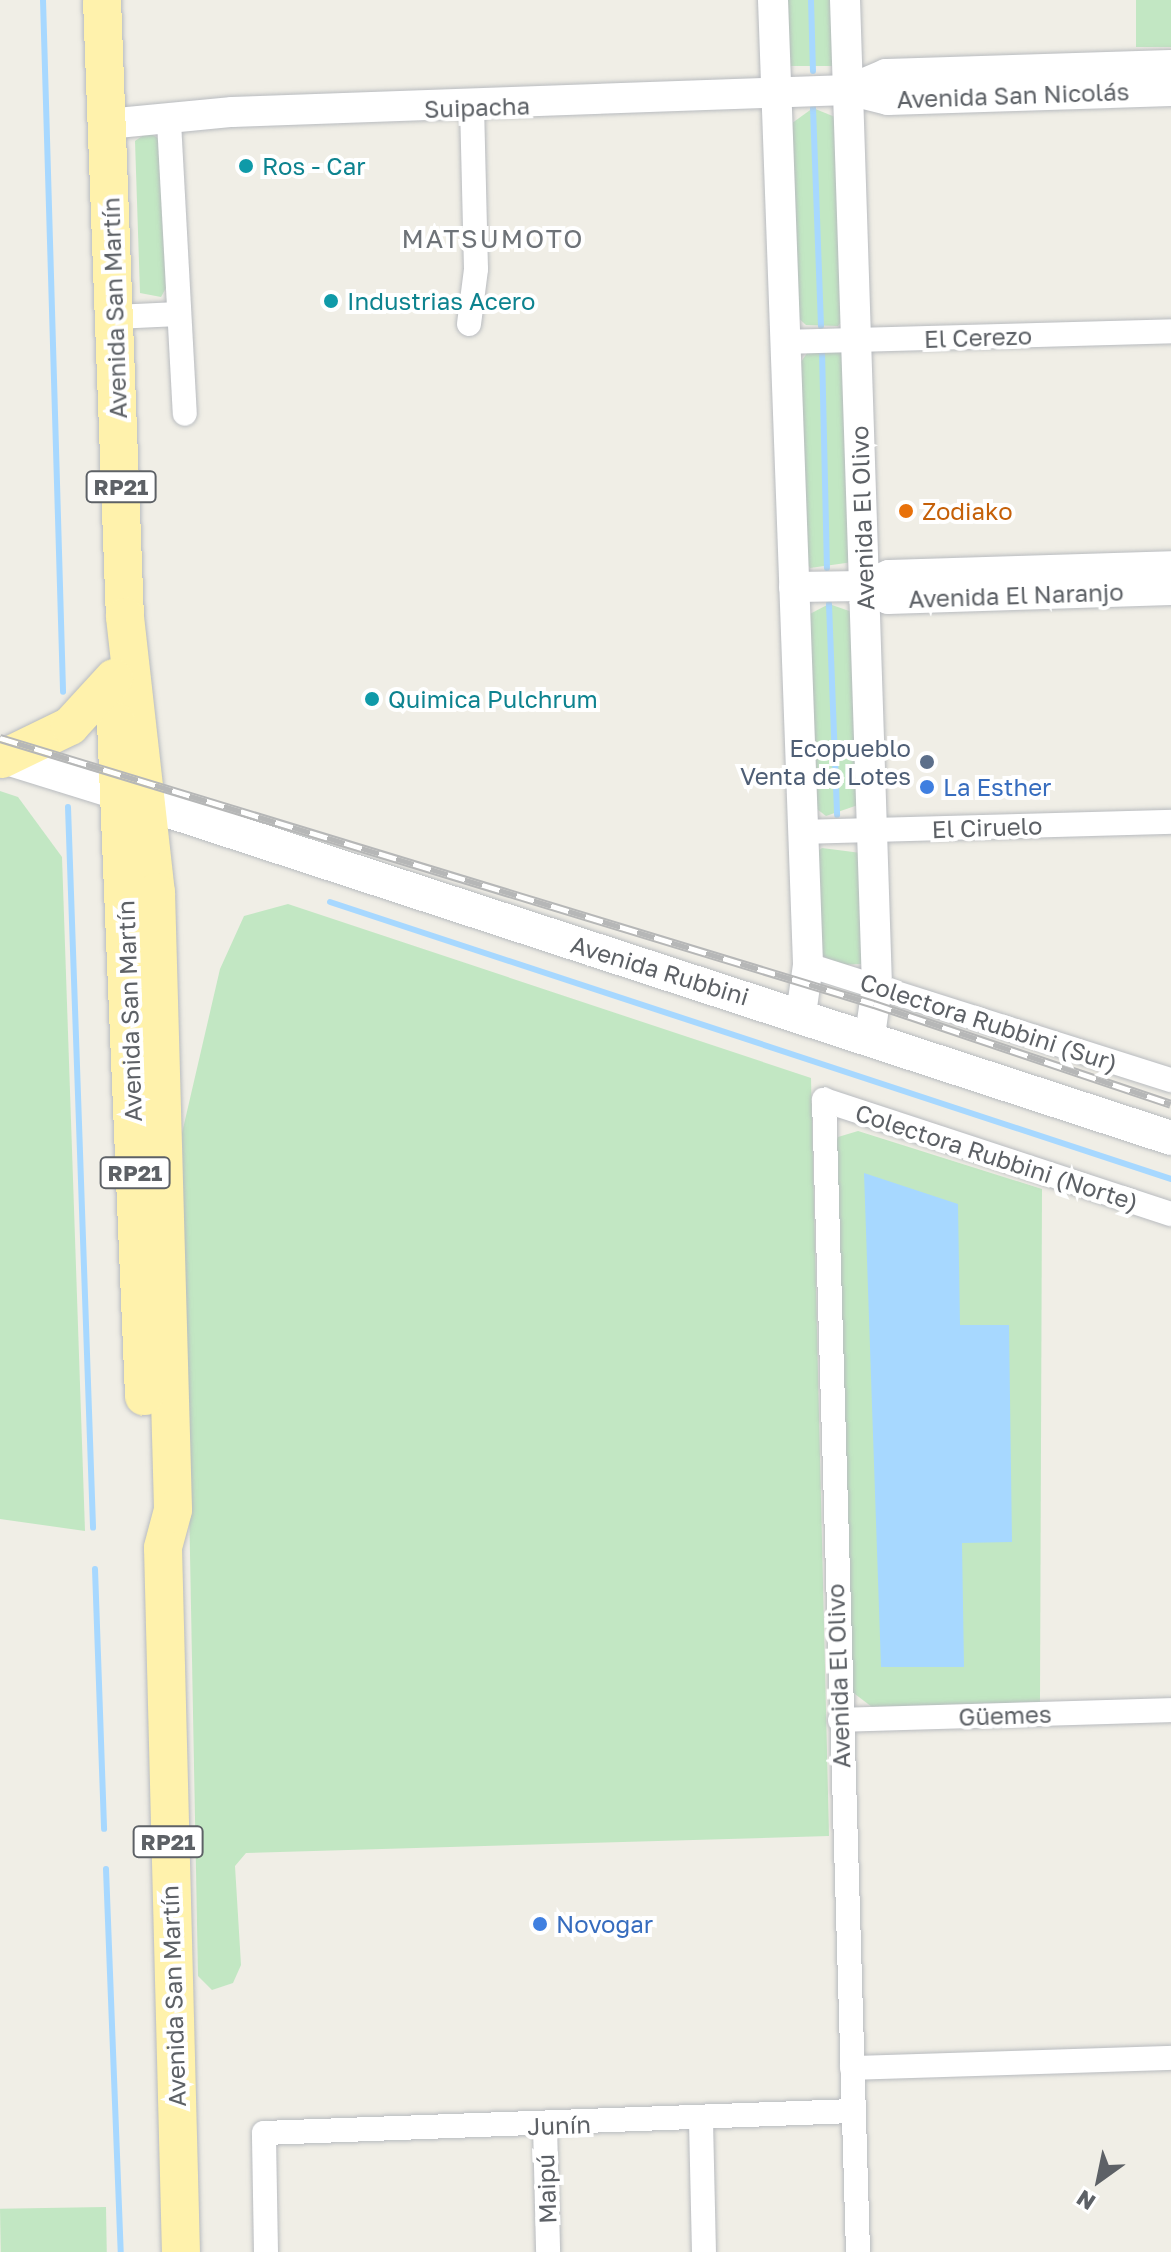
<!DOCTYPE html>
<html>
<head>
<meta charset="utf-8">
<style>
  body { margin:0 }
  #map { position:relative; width:1171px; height:2252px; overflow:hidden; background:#f0eee6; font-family:"Golos Text",sans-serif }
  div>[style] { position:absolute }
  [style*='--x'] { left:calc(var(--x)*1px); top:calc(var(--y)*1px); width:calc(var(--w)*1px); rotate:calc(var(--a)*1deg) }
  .green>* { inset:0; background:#c2e7c3; transform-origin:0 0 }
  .water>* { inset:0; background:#a7d8ff }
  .stream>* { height:6px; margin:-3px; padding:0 3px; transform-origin:3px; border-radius:3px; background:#a7d8ff }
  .roads { filter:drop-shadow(0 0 2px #b8bbbf) drop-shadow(0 0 2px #b8bbbf) }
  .minor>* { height:24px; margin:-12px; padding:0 12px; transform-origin:12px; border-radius:12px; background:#fff }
  .tertiary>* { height:30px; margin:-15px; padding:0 15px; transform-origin:15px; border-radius:15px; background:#fff }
  .secondary>* { height:34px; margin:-17px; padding:0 17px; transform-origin:17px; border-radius:17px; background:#fff }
  .primary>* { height:38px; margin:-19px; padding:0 19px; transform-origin:19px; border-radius:19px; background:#fff2ac }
  .rail>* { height:9px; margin-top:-4.5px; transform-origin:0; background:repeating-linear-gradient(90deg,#fff 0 18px,#b6b7b7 0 36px); box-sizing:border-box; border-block:2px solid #b6b7b7 }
  .dots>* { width:22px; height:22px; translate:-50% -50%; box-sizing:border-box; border:4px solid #fff; border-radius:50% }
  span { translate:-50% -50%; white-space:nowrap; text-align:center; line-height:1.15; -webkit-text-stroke:8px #fff; paint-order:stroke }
  .shield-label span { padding:2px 6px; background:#fff; border:2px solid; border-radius:6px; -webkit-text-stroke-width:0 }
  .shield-label { font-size:22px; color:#5d6166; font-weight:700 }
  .street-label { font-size:24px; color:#5d6166 }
  .culture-label { font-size:24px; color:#0d838f }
  .left { translate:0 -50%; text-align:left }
  .food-label { font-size:24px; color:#c56008 }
  .service-label { font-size:24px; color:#4e5e75 }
  .right { translate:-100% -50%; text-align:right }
  .shop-label { font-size:24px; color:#366cbe }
  .neighbourhood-label { font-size:26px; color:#6e7378; letter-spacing:2px }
  .north { position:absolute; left:1059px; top:2140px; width:80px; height:80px; -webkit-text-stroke:6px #fff; paint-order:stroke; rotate:213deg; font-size:22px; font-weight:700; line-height:32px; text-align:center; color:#5d6166 }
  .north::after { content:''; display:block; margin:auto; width:28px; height:36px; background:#5d6166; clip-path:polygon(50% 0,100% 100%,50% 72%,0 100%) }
</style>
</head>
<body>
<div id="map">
  <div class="green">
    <i style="left:783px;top:0;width:54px;height:66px"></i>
    <i style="left:1136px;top:0;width:35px;height:47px"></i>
    <i style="clip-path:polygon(813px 108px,835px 117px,848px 314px,838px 326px,806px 325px,795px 315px,788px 126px)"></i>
    <i style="clip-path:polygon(148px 132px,161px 140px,166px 288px,161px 297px,140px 293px,135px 141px)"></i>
    <i style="clip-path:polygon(842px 351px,853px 562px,810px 568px,803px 559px,799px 365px,807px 353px)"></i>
    <i style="clip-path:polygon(829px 604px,855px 613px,858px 805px,826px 816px,813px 806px,804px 617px)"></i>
    <i style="clip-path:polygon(0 791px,18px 797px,62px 857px,85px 1531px,0 1519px)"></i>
    <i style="clip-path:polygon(822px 848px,861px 853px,868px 956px,861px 964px,838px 965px,818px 953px,815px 853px)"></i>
    <i style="clip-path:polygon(288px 904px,811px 1078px,829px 1836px,246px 1853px,235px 1866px,241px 1965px,233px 1983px,212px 1990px,198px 1976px,182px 1133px,220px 969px,244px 916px)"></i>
    <i style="clip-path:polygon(858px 1131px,1042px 1189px,1040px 1702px,872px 1707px,851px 1691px,834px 1148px,838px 1137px)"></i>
    <i style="left:106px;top:2207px;width:45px;height:106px;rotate:89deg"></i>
  </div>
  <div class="water">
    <i style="clip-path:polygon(864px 1173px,958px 1204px,960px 1325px,1009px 1325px,1012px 1542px,962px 1543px,964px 1667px,881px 1667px)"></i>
  </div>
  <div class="stream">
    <i style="--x:43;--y:0;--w:692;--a:88.34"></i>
    <i style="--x:811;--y:0;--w:71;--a:88.4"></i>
    <i style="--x:813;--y:108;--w:218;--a:87.9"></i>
    <i style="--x:822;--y:350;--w:218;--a:88.7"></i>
    <i style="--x:829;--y:604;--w:211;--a:87.8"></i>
    <i style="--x:68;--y:807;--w:721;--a:88.01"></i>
    <i style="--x:330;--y:902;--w:885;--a:18.23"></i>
    <i style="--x:95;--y:1569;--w:260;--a:88"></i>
    <i style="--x:106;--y:1869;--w:383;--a:87.8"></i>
  </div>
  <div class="roads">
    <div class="minor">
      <i style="--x:169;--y:122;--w:292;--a:86.9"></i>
      <i style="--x:116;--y:317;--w:61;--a:-2.8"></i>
      <i style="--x:469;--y:324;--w:55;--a:-82.7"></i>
      <i style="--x:476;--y:269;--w:161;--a:-91.4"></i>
      <i style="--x:785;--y:342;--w:386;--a:-1.6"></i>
      <i style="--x:803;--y:832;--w:368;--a:-1.6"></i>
      <i style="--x:808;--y:965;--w:381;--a:17.6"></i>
      <i style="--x:840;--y:1720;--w:331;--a:-1.7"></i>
      <i style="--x:852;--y:2068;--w:319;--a:-1.8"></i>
      <i style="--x:701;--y:2121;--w:131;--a:88.7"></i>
      <i style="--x:545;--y:2125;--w:127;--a:88.6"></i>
      <i style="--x:266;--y:2252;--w:119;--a:-91"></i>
      <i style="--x:264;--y:2133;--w:589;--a:-2.14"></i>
      <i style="--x:858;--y:2252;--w:1153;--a:-91.69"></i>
      <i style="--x:824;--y:1100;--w:365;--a:18.2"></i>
    </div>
    <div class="tertiary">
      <i style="--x:773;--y:0;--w:966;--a:87.92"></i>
      <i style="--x:808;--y:965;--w:49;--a:98.1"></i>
      <i style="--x:845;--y:0;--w:987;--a:88.14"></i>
      <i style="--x:877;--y:986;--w:50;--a:98"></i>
      <i style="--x:848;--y:90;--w:41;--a:-22.8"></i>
      <i style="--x:886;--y:74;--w:285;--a:-1.8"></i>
      <i style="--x:107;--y:124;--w:126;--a:-5.5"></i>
      <i style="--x:232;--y:112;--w:616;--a:-2.05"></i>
      <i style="--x:848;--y:90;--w:41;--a:14"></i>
      <i style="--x:888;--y:100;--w:283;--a:-1.8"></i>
      <i style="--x:864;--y:586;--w:27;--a:28"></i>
      <i style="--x:888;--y:599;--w:283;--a:-1.8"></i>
      <i style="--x:794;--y:587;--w:70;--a:-0.8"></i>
      <i style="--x:864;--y:586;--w:27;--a:-24"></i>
      <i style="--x:889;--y:575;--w:282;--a:-1.8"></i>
      <i style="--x:0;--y:758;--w:145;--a:17.2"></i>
    </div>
    <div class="secondary">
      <i style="--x:148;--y:804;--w:1076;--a:18.08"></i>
    </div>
    <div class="primary">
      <i style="--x:102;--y:0;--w:617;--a:87.87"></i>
      <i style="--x:125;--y:617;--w:277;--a:83.6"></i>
      <i style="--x:156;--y:892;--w:618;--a:88.42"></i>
      <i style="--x:173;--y:1510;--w:39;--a:105"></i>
      <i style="--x:163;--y:1548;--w:704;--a:88.54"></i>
      <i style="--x:116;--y:722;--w:675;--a:87.62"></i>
      <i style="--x:2;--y:759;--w:76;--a:-25.9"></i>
      <i style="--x:70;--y:726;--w:65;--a:-47.5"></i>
    </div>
  </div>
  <div class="rail">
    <i style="--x:0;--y:738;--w:914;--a:16.93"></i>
    <i style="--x:874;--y:1004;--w:313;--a:18.6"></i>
  </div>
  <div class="dots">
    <i style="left:246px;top:166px;background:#0f9aa8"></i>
    <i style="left:331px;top:301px;background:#0f9aa8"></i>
    <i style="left:906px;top:511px;background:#e8710a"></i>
    <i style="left:372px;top:699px;background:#0f9aa8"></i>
    <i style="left:927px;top:762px;background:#5c6f8a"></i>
    <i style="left:927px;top:787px;background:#3f7fe0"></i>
    <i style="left:540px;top:1924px;background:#3f7fe0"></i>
  </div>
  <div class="shield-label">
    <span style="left:121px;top:487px">RP21</span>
    <span style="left:135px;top:1173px">RP21</span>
    <span style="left:168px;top:1842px">RP21</span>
  </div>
  <div class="street-label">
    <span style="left:1013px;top:95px;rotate:-2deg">Avenida San Nicolás</span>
    <span style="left:477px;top:107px;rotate:-2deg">Suipacha</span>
    <span style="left:114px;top:308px;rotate:-92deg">Avenida San Martín</span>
    <span style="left:978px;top:337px;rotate:-2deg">El Cerezo</span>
    <span style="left:862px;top:518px;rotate:-92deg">Avenida El Olivo</span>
    <span style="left:1016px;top:595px;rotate:-2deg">Avenida El Naranjo</span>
    <span style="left:987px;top:827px;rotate:-2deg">El Ciruelo</span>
    <span style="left:660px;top:970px;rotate:17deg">Avenida Rubbini</span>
    <span style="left:129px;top:1011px;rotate:-92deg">Avenida San Martín</span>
    <span style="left:989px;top:1022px;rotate:18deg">Colectora Rubbini (Sur)</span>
    <span style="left:997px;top:1157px;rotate:18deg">Colectora Rubbini (Norte)</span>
    <span style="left:838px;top:1676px;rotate:-92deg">Avenida El Olivo</span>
    <span style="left:1005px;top:1715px;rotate:-2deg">Güemes</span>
    <span style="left:173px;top:1996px;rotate:-92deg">Avenida San Martín</span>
    <span style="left:559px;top:2125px;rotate:-2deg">Junín</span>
    <span style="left:546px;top:2189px;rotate:-92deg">Maipú</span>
  </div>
  <div class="culture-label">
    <span class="left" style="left:262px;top:166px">Ros - Car</span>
    <span class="left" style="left:347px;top:301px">Industrias Acero</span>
    <span class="left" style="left:388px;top:699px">Quimica Pulchrum</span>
  </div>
  <div class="food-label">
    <span class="left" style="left:922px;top:511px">Zodiako</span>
  </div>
  <div class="service-label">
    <span class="right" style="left:911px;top:762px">Ecopueblo<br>Venta de Lotes</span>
  </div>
  <div class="shop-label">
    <span class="left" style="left:943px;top:787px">La Esther</span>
    <span class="left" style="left:556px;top:1924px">Novogar</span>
  </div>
  <div class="neighbourhood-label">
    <span style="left:493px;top:239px">MATSUMOTO</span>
  </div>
  <div class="north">N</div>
</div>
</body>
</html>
